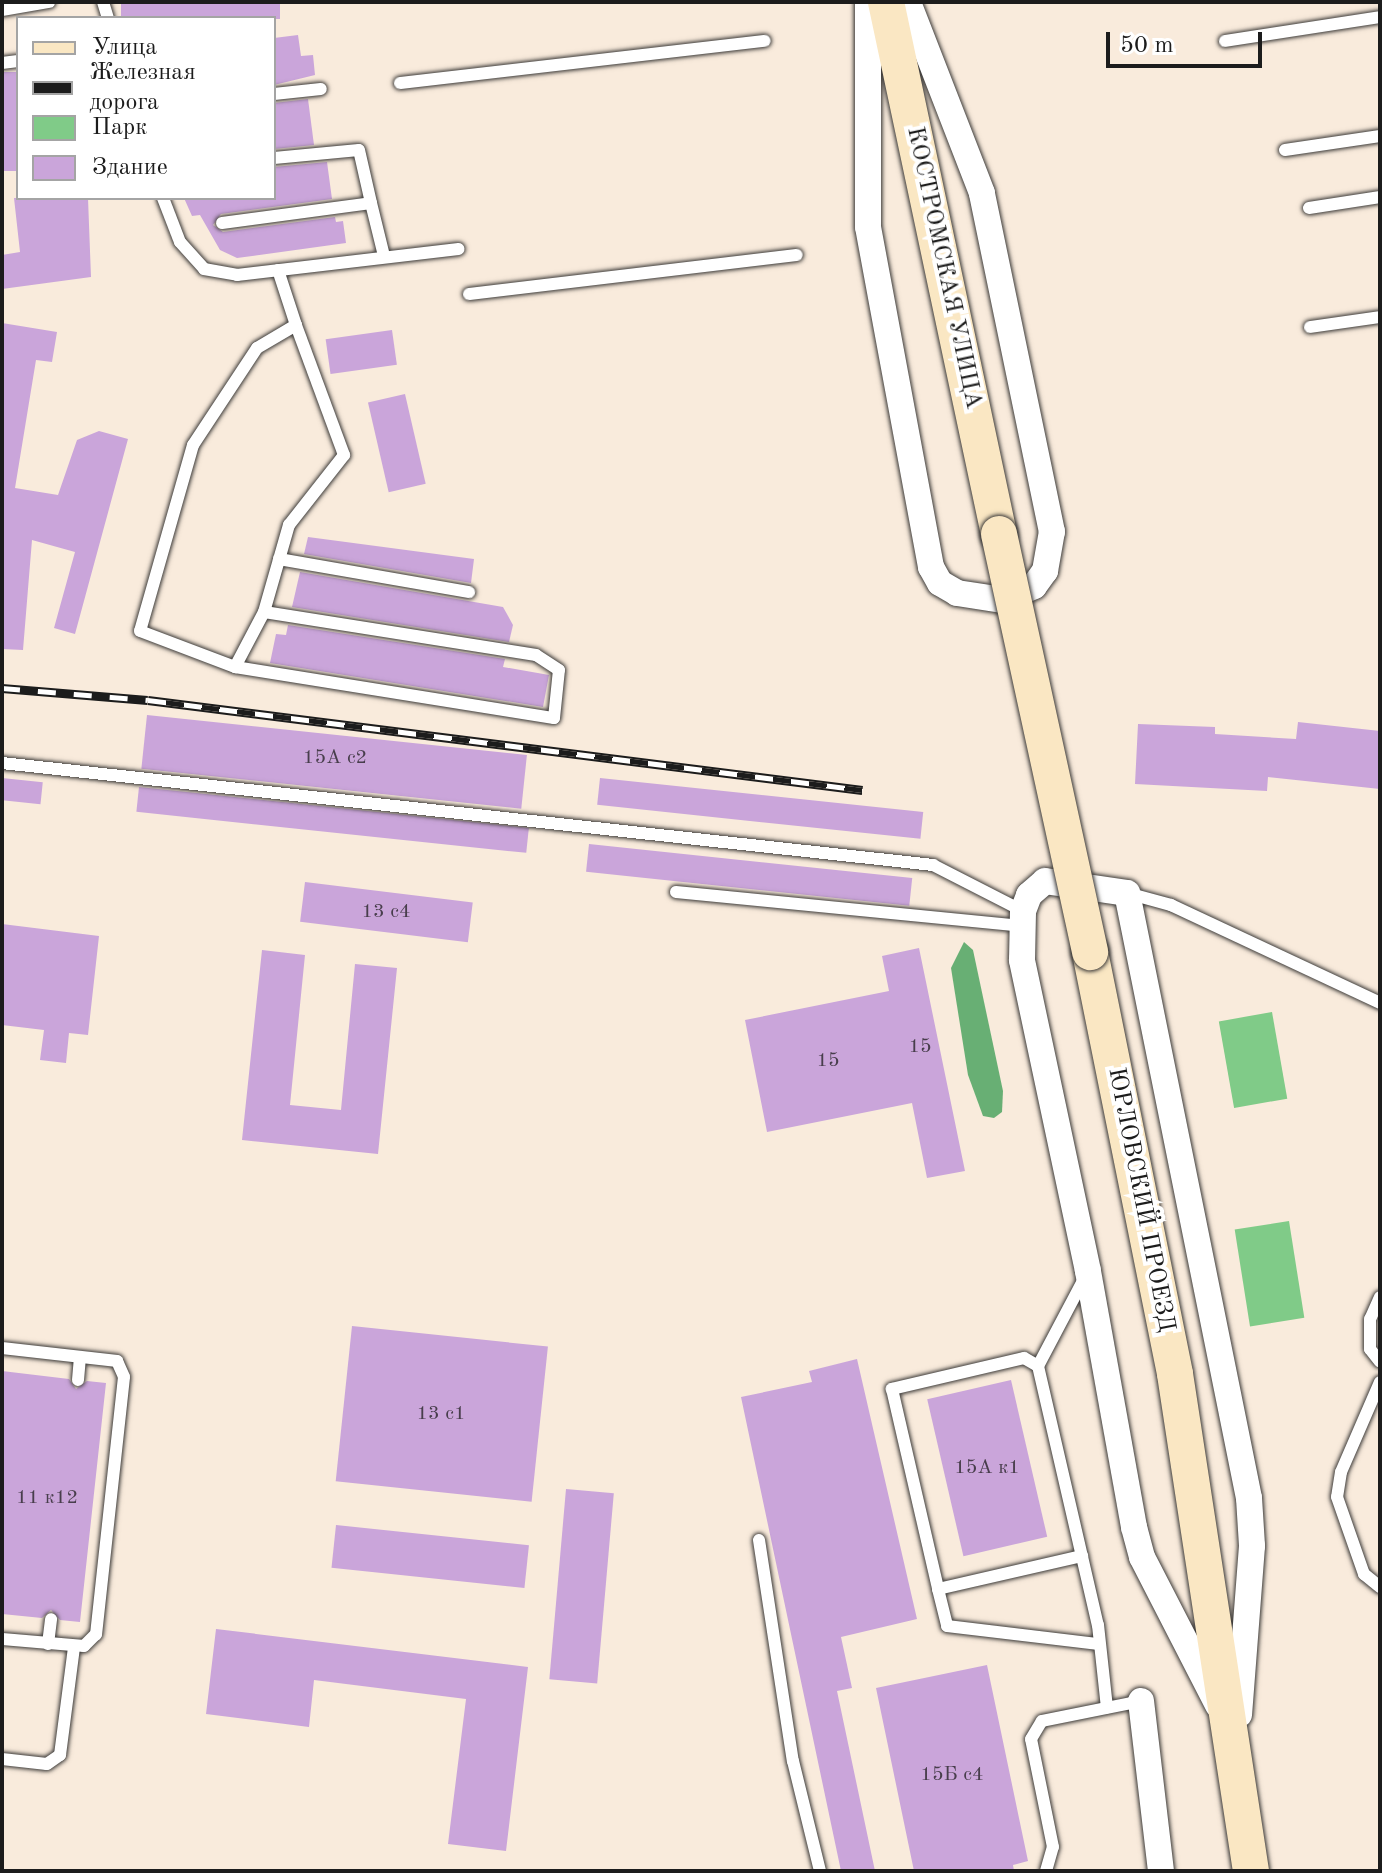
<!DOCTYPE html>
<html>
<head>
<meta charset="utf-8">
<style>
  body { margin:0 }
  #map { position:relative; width:1382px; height:1873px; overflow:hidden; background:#f9ebdc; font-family:"Old Standard TT",serif }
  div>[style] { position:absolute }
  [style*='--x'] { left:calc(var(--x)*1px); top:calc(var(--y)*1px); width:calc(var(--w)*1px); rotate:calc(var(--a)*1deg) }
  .green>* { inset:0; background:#80cb88; transform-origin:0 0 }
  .forest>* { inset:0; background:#68af74 }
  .building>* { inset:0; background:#caa5da; transform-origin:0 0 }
  .roads { filter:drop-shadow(0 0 2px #3d3b39) drop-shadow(0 0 2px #3d3b39) }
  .service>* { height:12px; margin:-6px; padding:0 6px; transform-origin:6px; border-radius:6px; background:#fff }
  .minor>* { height:26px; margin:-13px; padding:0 13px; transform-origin:13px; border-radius:13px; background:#fff }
  .secondary>* { height:36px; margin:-18px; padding:0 18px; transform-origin:18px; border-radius:18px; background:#fae7c3 }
  .rail>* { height:9px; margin-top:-4.5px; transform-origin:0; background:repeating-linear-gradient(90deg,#fff 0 18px,#1c1c1c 0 36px); box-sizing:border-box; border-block:2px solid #1c1c1c }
  .bridges { filter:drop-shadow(0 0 2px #3d3b39) drop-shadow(0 0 2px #3d3b39) }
  .secondary-bridge>* { height:36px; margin:-18px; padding:0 18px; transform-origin:18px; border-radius:18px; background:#fae7c3 }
  span { translate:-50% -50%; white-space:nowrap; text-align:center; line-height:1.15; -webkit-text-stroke:8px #fff; paint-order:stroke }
  .number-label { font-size:20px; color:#483e4c }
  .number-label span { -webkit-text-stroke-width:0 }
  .street-label { font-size:24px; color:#1c1c1c }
  .frame { position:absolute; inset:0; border:4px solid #1c1c1c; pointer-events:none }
  .legend { position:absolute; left:16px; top:16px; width:260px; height:184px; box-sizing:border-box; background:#fff; border:2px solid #a4a4a4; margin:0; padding:10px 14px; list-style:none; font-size:24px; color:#1c1c1c }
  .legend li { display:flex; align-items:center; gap:16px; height:40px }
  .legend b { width:40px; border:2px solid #a4a4a4 }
  .scale { position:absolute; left:1106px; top:32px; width:156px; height:36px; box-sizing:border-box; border:4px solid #1c1c1c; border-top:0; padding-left:10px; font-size:24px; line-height:28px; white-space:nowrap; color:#1c1c1c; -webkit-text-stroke:6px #fff; paint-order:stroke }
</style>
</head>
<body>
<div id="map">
  <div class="green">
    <i style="left:1272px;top:1012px;width:88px;height:54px;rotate:80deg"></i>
    <i style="left:1289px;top:1221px;width:98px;height:55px;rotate:81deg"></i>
  </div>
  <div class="forest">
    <i style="clip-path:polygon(964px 942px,973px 950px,1003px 1091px,1002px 1112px,994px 1118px,983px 1116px,968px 1075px,951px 968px)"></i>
  </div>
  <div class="building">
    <i style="left:121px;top:2px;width:159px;height:17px"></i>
    <i style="clip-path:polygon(298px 35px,301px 56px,313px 55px,315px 75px,274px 85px,274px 38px)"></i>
    <i style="left:18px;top:72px;width:99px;height:16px;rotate:90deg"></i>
    <i style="clip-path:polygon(308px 99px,314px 145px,274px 149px,274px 103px)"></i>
    <i style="clip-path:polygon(327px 162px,332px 199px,221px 214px,213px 225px,223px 232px,335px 217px,336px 222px,343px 221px,346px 243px,237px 258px,220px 250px,200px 215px,192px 216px,184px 198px,274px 198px,274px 167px)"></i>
    <i style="clip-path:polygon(14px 198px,88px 198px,91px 277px,2px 289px,2px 255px,20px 252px)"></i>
    <i style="clip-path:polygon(2px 323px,57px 332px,52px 362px,36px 360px,15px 488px,58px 495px,77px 440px,99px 431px,128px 439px,75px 634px,54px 628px,75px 552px,32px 540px,23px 650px,2px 649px)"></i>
    <i style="left:392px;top:330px;width:35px;height:67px;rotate:82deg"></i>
    <i style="left:405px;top:394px;width:92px;height:38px;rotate:77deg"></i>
    <i style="clip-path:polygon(308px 537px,474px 559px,471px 583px,304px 554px)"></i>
    <i style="clip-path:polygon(300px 572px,503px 607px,513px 625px,509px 642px,292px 607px)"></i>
    <i style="clip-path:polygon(288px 625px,505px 659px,503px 667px,549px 675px,543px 707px,270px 663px,276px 634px,286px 635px)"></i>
    <i style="left:147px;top:715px;width:382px;height:54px;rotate:6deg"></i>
    <i style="clip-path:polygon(1298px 722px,1380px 731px,1380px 789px,1268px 777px,1267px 791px,1135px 784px,1138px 724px,1215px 727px,1215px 734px,1296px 739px)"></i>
    <i style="left:2px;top:778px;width:41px;height:22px;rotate:6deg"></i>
    <i style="left:600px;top:778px;width:325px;height:27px;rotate:6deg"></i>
    <i style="left:139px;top:787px;width:392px;height:25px;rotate:6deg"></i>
    <i style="left:589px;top:844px;width:325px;height:28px;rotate:6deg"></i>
    <i style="left:305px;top:882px;width:169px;height:40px;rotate:7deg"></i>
    <i style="clip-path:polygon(2px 924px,99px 936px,88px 1035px,69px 1033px,66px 1063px,40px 1060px,44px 1030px,2px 1025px)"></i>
    <i style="clip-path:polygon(919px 948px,965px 1171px,927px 1178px,912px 1103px,767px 1132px,745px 1020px,889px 991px,882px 956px)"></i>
    <i style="clip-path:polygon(262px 950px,305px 955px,290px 1105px,341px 1110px,355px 964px,397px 968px,378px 1154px,242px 1140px)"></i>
    <i style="left:352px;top:1326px;width:197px;height:156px;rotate:6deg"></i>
    <i style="clip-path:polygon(857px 1359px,917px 1619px,841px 1637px,852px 1688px,837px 1691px,875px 1871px,841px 1871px,741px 1397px,812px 1382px,809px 1371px)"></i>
    <i style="clip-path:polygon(2px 1371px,69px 1379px,76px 1389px,87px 1381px,106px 1383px,80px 1622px,60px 1620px,51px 1610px,42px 1618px,2px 1614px)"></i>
    <i style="left:1011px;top:1380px;width:161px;height:86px;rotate:77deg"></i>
    <i style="left:566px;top:1489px;width:48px;height:191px;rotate:5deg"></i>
    <i style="left:336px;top:1525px;width:194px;height:43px;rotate:6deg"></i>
    <i style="clip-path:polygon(216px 1629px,528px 1667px,506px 1851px,448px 1844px,466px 1699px,314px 1680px,309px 1727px,206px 1714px)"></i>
    <i style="clip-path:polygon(987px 1665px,1028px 1861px,1013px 1865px,1014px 1871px,914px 1871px,876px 1688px)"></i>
  </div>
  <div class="roads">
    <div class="service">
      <i style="--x:103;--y:2;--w:17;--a:73"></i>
      <i style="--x:2;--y:10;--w:48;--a:-9.7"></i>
      <i style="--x:1225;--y:41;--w:157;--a:-8.8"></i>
      <i style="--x:2;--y:63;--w:16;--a:-7"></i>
      <i style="--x:400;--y:83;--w:367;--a:-6.6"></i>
      <i style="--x:274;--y:94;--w:47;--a:-6.1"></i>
      <i style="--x:1285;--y:150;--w:96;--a:-8.4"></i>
      <i style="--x:274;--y:158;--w:85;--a:-5.4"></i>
      <i style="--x:359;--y:150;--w:54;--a:77.2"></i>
      <i style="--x:163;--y:198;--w:47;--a:68.9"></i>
      <i style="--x:180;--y:242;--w:36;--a:48"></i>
      <i style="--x:204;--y:269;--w:34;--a:10"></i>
      <i style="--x:237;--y:275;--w:223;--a:-6.7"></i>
      <i style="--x:1309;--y:208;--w:72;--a:-8.8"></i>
      <i style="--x:222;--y:223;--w:150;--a:-7.6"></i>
      <i style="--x:371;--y:203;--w:55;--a:76.2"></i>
      <i style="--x:278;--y:270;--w:58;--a:71.9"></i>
      <i style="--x:296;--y:325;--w:45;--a:149.5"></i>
      <i style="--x:257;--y:348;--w:116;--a:123.4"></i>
      <i style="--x:193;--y:445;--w:193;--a:105.9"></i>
      <i style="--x:140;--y:631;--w:102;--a:20.8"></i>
      <i style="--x:235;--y:667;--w:62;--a:-62.2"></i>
      <i style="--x:264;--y:612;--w:91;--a:-74"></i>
      <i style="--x:289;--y:525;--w:89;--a:-51.8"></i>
      <i style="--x:344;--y:455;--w:139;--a:-110.3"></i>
      <i style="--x:469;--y:294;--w:330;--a:-6.8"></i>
      <i style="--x:1310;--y:327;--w:71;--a:-8.1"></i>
      <i style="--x:279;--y:559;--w:193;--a:9.9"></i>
      <i style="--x:235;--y:667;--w:323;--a:9.1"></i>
      <i style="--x:554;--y:718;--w:48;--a:-84.1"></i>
      <i style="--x:559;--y:670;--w:27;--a:-147"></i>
      <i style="--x:536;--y:655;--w:275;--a:-171"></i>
      <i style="--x:2;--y:763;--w:937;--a:6.25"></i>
      <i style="--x:933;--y:865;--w:101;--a:27.1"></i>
      <i style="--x:676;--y:892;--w:347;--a:5.6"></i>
      <i style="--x:1127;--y:893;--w:46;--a:15.3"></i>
      <i style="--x:1171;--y:905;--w:231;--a:25.1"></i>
      <i style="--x:1086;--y:1275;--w:103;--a:117.8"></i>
      <i style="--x:1038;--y:1366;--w:266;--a:77"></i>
      <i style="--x:1098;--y:1625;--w:83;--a:83.8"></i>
      <i style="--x:1380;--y:1297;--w:24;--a:114"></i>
      <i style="--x:1370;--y:1319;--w:30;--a:90"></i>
      <i style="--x:1370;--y:1349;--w:16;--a:52"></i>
      <i style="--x:2;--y:1348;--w:116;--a:6.4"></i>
      <i style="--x:117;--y:1361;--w:17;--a:66"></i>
      <i style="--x:124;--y:1377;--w:259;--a:96.2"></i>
      <i style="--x:96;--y:1634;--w:17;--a:135"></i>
      <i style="--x:84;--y:1646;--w:82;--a:-175.1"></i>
      <i style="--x:1038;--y:1366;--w:16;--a:-150"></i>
      <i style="--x:1024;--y:1358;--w:136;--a:166.8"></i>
      <i style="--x:892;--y:1389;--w:205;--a:77"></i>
      <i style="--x:938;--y:1589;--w:148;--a:-12.9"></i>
      <i style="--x:78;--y:1380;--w:23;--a:-85"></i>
      <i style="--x:1380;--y:1382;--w:98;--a:113.4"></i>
      <i style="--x:1341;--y:1472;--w:25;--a:99"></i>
      <i style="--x:1337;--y:1497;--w:82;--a:70.7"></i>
      <i style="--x:1364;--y:1574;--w:21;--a:39"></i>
      <i style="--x:759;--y:1540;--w:224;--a:81.3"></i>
      <i style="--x:793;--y:1761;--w:113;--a:76.2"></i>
      <i style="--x:938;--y:1589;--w:38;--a:76"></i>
      <i style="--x:947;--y:1626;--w:153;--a:6.8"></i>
      <i style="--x:48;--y:1644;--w:25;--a:-83"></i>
      <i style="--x:2;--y:1759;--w:45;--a:6.3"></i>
      <i style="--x:47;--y:1764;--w:16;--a:-35"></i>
      <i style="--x:60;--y:1755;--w:109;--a:-82.6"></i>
      <i style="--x:1046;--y:1871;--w:25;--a:-74"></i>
      <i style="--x:1053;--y:1847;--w:110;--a:-101.5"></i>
      <i style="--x:1031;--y:1739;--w:21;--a:-59"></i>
      <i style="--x:1042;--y:1721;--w:101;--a:-11.4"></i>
    </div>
    <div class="minor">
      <i style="--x:868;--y:2;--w:225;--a:90"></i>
      <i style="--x:868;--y:227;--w:346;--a:79.5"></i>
      <i style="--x:931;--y:567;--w:18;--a:61"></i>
      <i style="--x:940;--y:583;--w:20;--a:30"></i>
      <i style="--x:957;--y:593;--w:47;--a:8.7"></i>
      <i style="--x:1003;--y:600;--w:34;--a:-24"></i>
      <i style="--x:1034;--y:586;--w:19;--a:-54"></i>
      <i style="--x:1045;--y:571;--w:40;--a:-80"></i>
      <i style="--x:1052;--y:532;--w:346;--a:-101.7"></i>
      <i style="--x:982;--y:193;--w:205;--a:-111.2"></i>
      <i style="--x:1141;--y:1701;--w:171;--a:83.3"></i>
      <i style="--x:1218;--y:1705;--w:166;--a:-117.2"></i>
      <i style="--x:1142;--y:1557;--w:31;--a:-105"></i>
      <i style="--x:1134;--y:1527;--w:260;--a:-100.2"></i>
      <i style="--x:1088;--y:1271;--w:318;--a:-102"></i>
      <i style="--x:1022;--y:960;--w:49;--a:-88.8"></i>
      <i style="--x:1023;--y:911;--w:17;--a:-69"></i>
      <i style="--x:1029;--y:895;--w:21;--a:-41"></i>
      <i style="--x:1045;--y:881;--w:83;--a:8.3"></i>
      <i style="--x:1127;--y:893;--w:617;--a:78.6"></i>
      <i style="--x:1249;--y:1498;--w:48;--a:86.4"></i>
      <i style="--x:1252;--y:1546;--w:169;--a:94.4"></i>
    </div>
    <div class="secondary">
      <i style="--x:886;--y:2;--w:544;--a:78.01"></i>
      <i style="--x:1090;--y:952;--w:430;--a:78.6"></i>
      <i style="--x:1175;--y:1374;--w:503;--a:81.31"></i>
    </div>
  </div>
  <div class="rail">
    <i style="--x:2;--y:688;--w:146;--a:4.7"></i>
    <i style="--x:148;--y:700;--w:720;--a:7.18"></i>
  </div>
  <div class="bridges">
    <div class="secondary-bridge">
      <i style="--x:999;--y:534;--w:428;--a:77.7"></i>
    </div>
  </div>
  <div class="number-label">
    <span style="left:335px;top:758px">15А с2</span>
    <span style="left:386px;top:912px">13 с4</span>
    <span style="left:920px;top:1047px">15</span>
    <span style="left:828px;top:1061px">15</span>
    <span style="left:441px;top:1414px">13 с1</span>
    <span style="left:987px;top:1468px">15А к1</span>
    <span style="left:47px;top:1498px">11 к12</span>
    <span style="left:952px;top:1775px">15Б с4</span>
  </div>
  <div class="street-label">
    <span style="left:943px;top:268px;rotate:78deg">КОСТРОМСКАЯ УЛИЦА</span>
    <span style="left:1140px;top:1200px;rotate:79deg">ЮРЛОВСКИЙ ПРОЕЗД</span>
  </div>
  <div class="frame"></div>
  <ul class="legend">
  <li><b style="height:10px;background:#fae7c3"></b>Улица</li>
  <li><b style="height:10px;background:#1c1c1c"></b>Железная дорога</li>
  <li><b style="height:22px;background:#80cb88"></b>Парк</li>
  <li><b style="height:22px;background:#caa5da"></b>Здание</li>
  </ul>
  <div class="scale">50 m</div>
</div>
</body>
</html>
